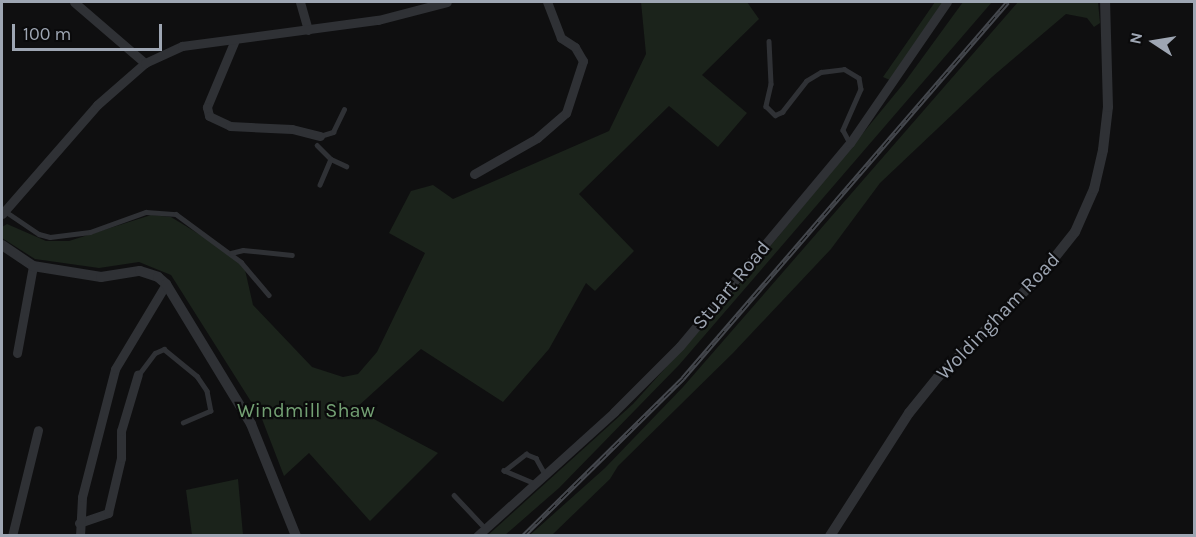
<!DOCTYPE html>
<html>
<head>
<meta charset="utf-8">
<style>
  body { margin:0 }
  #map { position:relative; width:1196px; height:537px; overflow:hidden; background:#0f0f10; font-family:Karla,sans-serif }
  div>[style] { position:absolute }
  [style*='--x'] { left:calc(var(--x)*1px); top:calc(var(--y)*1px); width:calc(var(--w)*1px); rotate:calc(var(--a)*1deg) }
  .green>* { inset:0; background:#1b231b }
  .service>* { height:4.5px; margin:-2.25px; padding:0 2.25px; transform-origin:2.25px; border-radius:2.25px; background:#2f3135 }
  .minor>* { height:9px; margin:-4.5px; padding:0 4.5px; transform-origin:4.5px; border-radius:4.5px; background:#2f3135 }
  .tertiary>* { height:10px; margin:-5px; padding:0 5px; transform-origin:5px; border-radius:5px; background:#2f3135 }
  .rail>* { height:5px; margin-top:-2.5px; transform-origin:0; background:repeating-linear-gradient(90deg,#0a0a0b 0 9px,#44474d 0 18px); box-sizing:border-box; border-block:2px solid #44474d }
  span { translate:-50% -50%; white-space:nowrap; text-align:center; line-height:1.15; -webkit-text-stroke:4.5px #0a0a0b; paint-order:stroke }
  .street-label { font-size:20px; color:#9ea6b3 }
  .park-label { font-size:20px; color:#73a073 }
  .frame { position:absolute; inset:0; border:3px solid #9ea6b3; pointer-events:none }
  .north { position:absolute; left:1124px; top:12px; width:60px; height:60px; -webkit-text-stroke:4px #0a0a0b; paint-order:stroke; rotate:282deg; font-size:16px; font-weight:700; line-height:24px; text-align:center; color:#9ea6b3 }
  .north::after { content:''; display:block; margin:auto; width:21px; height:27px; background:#9ea6b3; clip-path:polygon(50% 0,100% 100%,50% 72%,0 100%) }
  .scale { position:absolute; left:12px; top:24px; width:150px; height:27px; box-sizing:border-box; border:3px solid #9ea6b3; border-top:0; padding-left:8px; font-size:18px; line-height:21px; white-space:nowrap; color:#9ea6b3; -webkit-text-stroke:4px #0a0a0b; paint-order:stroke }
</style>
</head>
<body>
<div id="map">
  <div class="green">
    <i style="clip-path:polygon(641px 2px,747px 2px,759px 19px,702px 75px,747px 113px,718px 147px,669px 106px,579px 194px,634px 251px,595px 291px,586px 283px,549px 349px,503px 402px,421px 349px,355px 409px,438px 453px,370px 521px,309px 453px,284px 476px,262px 419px,171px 275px,139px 262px,99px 268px,35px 259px,2px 238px,2px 227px,7px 224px,46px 241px,69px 241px,151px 215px,171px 217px,243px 261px,253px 305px,312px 367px,343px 377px,358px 374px,377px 352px,425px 253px,389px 233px,411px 191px,433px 185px,453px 199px,609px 131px,646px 54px)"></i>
    <i style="clip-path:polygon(935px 2px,949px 2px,892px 81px,883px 77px)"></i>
    <i style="clip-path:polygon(963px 2px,992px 2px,679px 365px,559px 488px,505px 535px,487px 536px,633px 404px,723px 304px,904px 83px)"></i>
    <i style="clip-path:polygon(1018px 2px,1098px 2px,1100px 23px,1094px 27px,1087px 18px,1066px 14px,992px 77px,880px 183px,831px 249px,733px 353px,618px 466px,610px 479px,552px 535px,530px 535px,605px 468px,683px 387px)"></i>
    <i style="clip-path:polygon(238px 479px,243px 535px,192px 535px,186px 490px)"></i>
  </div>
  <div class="service">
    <i style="--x:769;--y:41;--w:43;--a:87.3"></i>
    <i style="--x:771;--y:84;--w:23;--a:103"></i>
    <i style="--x:766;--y:106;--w:13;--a:45"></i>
    <i style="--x:775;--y:115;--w:8;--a:-23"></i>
    <i style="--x:782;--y:112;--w:39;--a:-52"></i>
    <i style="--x:806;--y:81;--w:17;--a:-31"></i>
    <i style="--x:821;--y:72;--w:23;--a:-7"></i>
    <i style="--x:844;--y:69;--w:17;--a:31"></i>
    <i style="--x:859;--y:78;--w:11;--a:80"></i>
    <i style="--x:861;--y:89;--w:45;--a:113.7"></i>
    <i style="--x:843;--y:130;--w:15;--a:62"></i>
    <i style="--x:320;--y:136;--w:14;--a:-17"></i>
    <i style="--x:333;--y:132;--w:25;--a:-64"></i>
    <i style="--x:317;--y:145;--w:20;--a:45"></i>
    <i style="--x:331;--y:159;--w:28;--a:113"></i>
    <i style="--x:331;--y:159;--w:17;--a:25"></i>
    <i style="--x:5;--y:211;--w:41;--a:34.1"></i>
    <i style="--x:39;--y:234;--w:11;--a:15"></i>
    <i style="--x:50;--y:237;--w:40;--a:-7.1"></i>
    <i style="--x:90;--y:232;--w:59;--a:-19.7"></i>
    <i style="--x:146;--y:212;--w:30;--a:4"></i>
    <i style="--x:176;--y:214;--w:81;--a:36.4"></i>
    <i style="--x:241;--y:262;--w:43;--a:49.7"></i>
    <i style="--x:231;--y:253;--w:12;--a:-14"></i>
    <i style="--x:243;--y:250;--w:49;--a:5.8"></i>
    <i style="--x:139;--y:374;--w:26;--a:-53"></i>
    <i style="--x:155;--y:353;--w:10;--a:-24"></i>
    <i style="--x:164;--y:349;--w:43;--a:39.3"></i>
    <i style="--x:197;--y:376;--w:18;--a:56"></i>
    <i style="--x:207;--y:391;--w:20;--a:79"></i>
    <i style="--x:211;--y:411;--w:30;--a:157"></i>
    <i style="--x:535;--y:484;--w:34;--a:-157"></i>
    <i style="--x:504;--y:471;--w:28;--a:-38"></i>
    <i style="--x:526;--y:454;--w:11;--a:22"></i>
    <i style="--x:536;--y:458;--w:18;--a:61"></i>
    <i style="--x:454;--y:495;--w:45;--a:46.8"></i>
  </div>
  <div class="minor">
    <i style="--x:74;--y:2;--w:94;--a:40.7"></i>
    <i style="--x:300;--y:2;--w:29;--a:74"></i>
    <i style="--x:235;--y:40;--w:73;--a:112.7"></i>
    <i style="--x:207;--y:107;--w:9;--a:77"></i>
    <i style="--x:209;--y:116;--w:23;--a:25"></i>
    <i style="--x:230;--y:126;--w:62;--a:2.8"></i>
    <i style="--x:292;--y:129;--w:29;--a:14"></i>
    <i style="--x:474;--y:174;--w:73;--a:-29.7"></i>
    <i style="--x:537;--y:138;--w:38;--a:-41"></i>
    <i style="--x:566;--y:113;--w:55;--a:-71.9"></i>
    <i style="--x:583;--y:61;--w:16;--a:-120"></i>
    <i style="--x:575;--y:47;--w:17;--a:-147"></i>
    <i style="--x:561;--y:38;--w:39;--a:-111"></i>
    <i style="--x:2;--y:214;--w:145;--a:-48.9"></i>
    <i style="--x:97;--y:105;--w:64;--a:-41.2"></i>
    <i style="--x:145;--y:63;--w:41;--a:-24.7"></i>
    <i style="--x:182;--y:46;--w:198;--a:-7.6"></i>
    <i style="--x:378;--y:20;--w:71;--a:-14.6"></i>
    <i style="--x:17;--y:353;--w:88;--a:-79.6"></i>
    <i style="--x:79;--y:523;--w:31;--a:-19"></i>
    <i style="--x:108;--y:513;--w:57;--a:-76.7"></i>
    <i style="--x:121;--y:458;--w:27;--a:-90"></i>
    <i style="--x:121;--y:431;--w:59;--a:-73.4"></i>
    <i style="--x:12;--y:536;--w:109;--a:-76.2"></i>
    <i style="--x:80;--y:536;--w:39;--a:-87"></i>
    <i style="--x:82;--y:497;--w:132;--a:-75.5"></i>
    <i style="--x:115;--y:369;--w:99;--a:-59"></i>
    <i style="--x:477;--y:536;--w:185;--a:-42.1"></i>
    <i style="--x:614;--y:412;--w:93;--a:-45"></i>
    <i style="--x:680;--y:346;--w:265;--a:-50.1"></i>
    <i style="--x:850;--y:143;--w:171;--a:-55.5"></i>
  </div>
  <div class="tertiary">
    <i style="--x:2;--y:245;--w:37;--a:34"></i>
    <i style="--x:33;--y:266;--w:69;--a:9.2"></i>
    <i style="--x:101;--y:277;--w:39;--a:-9"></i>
    <i style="--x:140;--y:271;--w:19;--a:18"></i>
    <i style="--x:158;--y:277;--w:11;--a:41"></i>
    <i style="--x:166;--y:284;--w:164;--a:58.7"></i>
    <i style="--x:251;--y:424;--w:121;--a:68.1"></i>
    <i style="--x:830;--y:536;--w:146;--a:-57.3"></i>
    <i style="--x:909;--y:413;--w:46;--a:-51.1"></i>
    <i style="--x:938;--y:377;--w:144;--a:-44.7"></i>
    <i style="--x:1040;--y:276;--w:56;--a:-51.5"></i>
    <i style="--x:1075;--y:232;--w:47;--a:-66.2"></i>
    <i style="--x:1094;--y:189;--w:40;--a:-77"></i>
    <i style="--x:1103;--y:150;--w:43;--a:-83.4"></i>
    <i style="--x:1108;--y:107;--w:105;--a:-91.6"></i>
  </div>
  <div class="rail">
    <i style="--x:523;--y:536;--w:225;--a:-44.6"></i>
    <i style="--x:683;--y:378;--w:497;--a:-49.2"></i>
  </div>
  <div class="street-label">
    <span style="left:731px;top:285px;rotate:-50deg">Stuart Road</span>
    <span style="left:998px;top:316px;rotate:-46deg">Woldingham Road</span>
  </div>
  <div class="park-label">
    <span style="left:306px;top:410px">Windmill Shaw</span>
  </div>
  <div class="frame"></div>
  <div class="north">N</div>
  <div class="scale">100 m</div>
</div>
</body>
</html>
